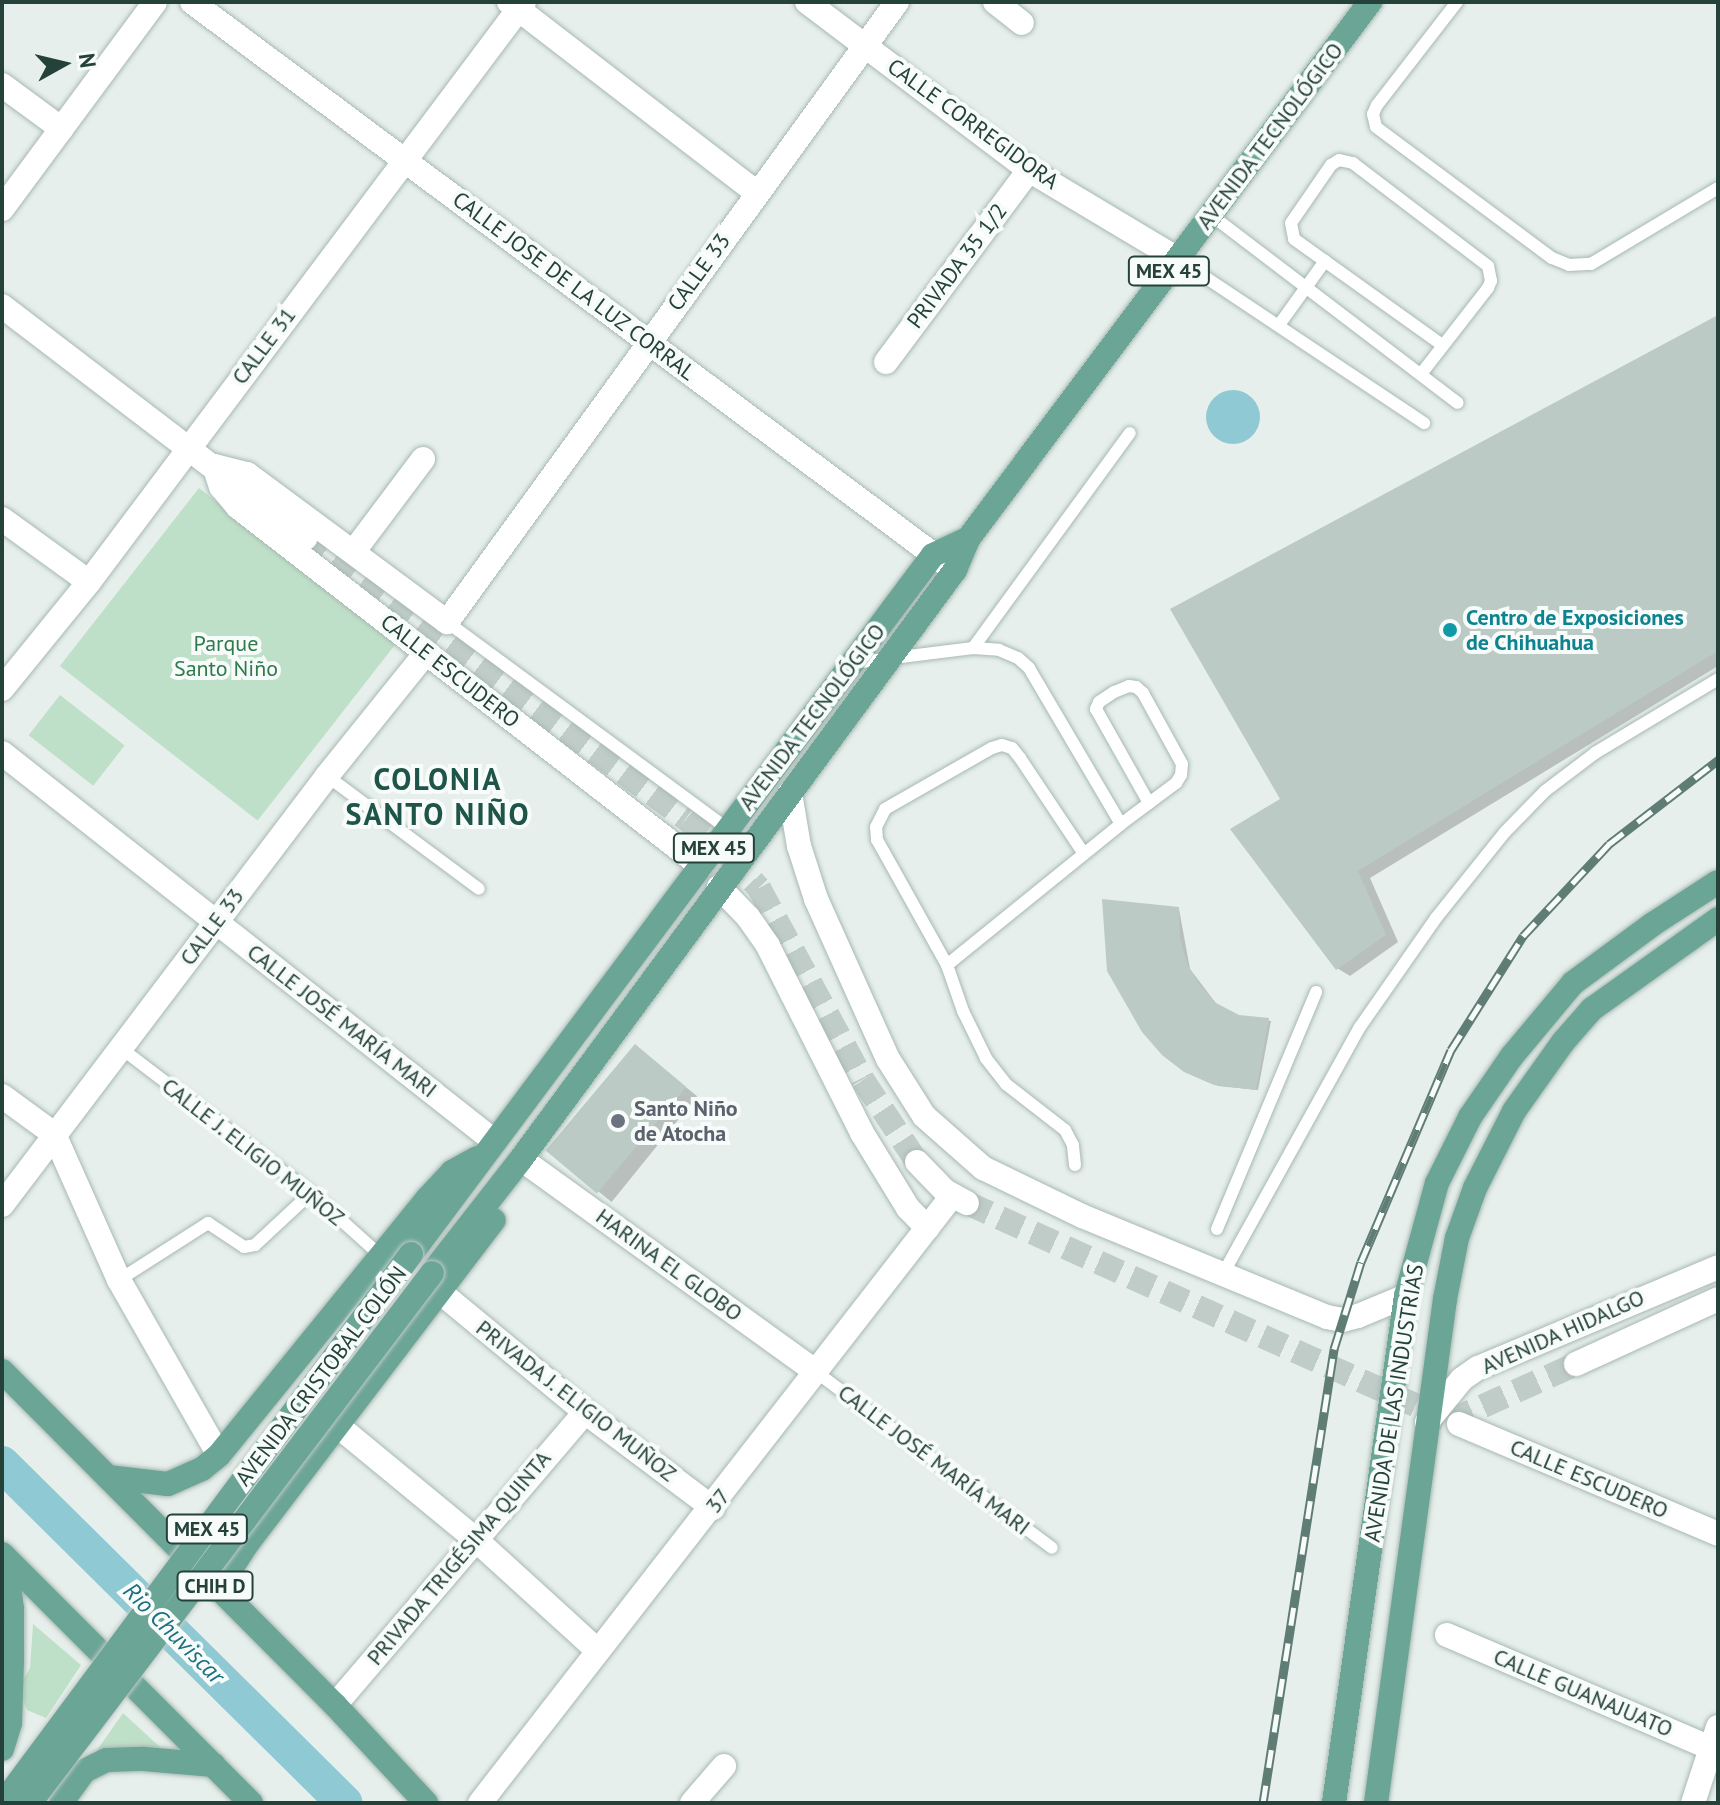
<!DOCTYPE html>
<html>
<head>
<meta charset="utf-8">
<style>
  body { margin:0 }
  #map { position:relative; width:1720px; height:1805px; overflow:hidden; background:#e6efeb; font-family:"PT Sans",sans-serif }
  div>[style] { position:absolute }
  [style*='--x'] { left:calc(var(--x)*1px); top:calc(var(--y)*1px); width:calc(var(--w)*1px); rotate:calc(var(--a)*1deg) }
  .green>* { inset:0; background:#bfe0c8; transform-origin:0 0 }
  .water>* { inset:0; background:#8ec9d4 }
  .round { border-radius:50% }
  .shadow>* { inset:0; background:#0003; transform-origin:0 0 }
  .river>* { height:36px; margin:-18px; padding:0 18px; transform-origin:18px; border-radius:18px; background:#8ec9d4 }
  .building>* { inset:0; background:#bbcac4; transform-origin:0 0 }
  .tertiary-tunnel>* { height:24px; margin-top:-12px; transform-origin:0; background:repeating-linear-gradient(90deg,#bfccc8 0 24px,transparent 0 36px) }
  .roads { filter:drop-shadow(0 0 2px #a8b8b2) drop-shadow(0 0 2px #a8b8b2) }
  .service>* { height:12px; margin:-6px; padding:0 6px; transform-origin:6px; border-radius:6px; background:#fff }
  .minor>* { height:24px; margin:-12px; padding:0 12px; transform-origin:12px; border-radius:12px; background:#fff }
  .tertiary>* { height:24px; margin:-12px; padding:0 12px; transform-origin:12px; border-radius:12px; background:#fff }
  .secondary>* { height:24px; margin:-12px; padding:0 12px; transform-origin:12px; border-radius:12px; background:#fff }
  .primary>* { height:24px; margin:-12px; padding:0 12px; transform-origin:12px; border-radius:12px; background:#6aa596 }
  .rail>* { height:9px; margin-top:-4.5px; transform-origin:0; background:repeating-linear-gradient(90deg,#f7fbf9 0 18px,#5f7d75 0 36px); box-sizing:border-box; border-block:2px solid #5f7d75 }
  .bridges { filter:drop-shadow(0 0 2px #c2cac8) drop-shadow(0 0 2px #c2cac8) }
  .primary-bridge>* { height:24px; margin:-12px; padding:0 12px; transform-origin:12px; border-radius:12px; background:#6aa596 }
  .dots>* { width:22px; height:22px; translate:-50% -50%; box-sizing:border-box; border:4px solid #f7fbf9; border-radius:50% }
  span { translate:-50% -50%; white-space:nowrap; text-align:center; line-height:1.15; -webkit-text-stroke:8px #f7fbf9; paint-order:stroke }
  .shield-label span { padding:2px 6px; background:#f7fbf9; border:2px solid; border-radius:6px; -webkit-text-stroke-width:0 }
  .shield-label { font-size:20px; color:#24423a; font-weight:700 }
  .street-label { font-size:22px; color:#24423a }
  .culture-label { font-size:22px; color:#0d838f; font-weight:700 }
  .left { translate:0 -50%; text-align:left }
  .park-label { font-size:22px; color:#2d7a4b }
  .worship-label { font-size:22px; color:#5b616d; font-weight:700 }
  .water-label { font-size:24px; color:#1c6f80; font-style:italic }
  .district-label { font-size:30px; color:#1f5548; font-weight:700; letter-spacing:2px }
  .frame { position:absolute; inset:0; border:4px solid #24423a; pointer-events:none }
  .north { position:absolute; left:24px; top:24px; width:80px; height:80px; -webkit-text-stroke:6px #f7fbf9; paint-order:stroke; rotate:82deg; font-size:22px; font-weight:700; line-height:32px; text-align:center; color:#24423a }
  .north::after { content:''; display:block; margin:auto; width:28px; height:36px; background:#24423a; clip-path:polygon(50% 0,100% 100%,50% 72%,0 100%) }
</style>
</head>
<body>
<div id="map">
  <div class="green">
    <i style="left:199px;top:488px;width:251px;height:226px;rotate:38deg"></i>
    <i style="left:60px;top:695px;width:82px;height:51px;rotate:38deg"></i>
    <i style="clip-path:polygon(33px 1624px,81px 1665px,46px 1718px,27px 1710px,21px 1694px,21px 1683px,30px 1668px)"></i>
    <i style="clip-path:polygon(123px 1713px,185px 1770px,93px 1756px)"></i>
  </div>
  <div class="water">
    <i class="round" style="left:1206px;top:390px;width:54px;height:54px"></i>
  </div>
  <div class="shadow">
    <i style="clip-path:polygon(1718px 318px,1718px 666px,1370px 878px,1398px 942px,1350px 976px,1337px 968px,1283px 800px)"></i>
    <i style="clip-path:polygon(1179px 909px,1190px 969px,1218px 1006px,1238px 1017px,1271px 1021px,1258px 1090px,1218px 1086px,1163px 1054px)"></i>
    <i style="left:635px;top:1046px;width:80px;height:136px;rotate:39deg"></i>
  </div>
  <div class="river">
    <i style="--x:2;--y:1464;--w:482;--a:44.7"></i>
  </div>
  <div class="building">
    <i style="clip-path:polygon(1718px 315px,1718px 651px,1358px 871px,1386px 935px,1336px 970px,1230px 829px,1280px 799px,1170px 609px)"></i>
    <i style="clip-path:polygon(1102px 899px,1179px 907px,1180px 938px,1188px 966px,1200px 985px,1216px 1003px,1239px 1015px,1269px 1018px,1256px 1090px,1214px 1085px,1184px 1072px,1162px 1055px,1142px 1032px,1107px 971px)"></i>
    <i style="left:635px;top:1044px;width:67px;height:139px;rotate:40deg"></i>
  </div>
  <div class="tertiary-tunnel">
    <i style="--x:305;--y:538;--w:473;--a:36.4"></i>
    <i style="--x:686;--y:819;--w:55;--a:40.6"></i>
    <i style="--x:728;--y:855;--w:45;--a:46.8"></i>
    <i style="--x:759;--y:888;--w:218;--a:61.6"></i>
    <i style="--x:863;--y:1080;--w:98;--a:56.6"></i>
    <i style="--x:967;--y:1203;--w:525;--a:24.27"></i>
    <i style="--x:1450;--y:1421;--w:138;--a:-24.3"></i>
  </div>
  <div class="roads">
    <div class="service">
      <i style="--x:1457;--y:2;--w:130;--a:127.8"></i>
      <i style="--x:1377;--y:105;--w:10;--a:114"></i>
      <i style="--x:1373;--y:114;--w:13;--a:77"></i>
      <i style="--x:1376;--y:127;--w:219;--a:36.7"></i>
      <i style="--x:1552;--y:258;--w:18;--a:22"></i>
      <i style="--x:1569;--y:265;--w:22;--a:-3"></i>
      <i style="--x:1591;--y:264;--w:148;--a:-30.9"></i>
      <i style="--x:1211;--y:215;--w:310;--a:37.3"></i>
      <i style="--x:1178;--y:259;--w:296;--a:33.7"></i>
      <i style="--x:1279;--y:325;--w:79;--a:-54.3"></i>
      <i style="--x:1421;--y:374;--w:109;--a:-52.1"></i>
      <i style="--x:1488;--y:288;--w:8;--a:-67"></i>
      <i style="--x:1491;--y:281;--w:15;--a:-101"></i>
      <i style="--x:1488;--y:266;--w:170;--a:-142.7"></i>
      <i style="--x:1353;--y:163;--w:14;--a:-168"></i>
      <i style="--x:1339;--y:160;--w:9;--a:148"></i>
      <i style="--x:1331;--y:165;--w:70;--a:124.6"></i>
      <i style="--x:1291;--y:223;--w:16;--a:79"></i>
      <i style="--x:1294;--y:239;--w:182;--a:35.6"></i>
      <i style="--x:447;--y:622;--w:349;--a:36.4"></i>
      <i style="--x:973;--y:648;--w:266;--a:-53.9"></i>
      <i style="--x:853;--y:663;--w:121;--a:-7.1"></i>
      <i style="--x:973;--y:648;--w:26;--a:4"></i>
      <i style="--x:999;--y:650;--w:21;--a:23"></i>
      <i style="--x:1018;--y:658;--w:15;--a:42"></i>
      <i style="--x:1029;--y:668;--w:181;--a:59.5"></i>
      <i style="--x:1121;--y:824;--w:69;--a:-36.7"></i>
      <i style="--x:1176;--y:783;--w:9;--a:-58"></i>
      <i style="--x:1181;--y:775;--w:11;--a:-85"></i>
      <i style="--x:1182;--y:764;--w:81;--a:-118.8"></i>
      <i style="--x:1143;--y:693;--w:9;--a:-139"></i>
      <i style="--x:1136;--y:687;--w:7;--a:-172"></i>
      <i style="--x:1129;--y:686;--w:16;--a:158"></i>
      <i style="--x:1114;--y:692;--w:18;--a:146"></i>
      <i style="--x:1099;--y:702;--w:8;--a:113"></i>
      <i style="--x:1096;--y:709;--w:108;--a:60.6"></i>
      <i style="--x:327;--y:776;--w:189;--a:36.6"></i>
      <i style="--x:947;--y:965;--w:143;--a:-119.2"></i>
      <i style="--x:877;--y:840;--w:13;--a:-94"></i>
      <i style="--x:876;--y:827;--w:20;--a:-63"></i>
      <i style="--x:885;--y:809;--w:123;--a:-29.7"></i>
      <i style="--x:992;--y:748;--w:10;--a:-17"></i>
      <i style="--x:1002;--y:745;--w:10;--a:17"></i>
      <i style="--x:1012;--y:748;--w:13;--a:51"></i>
      <i style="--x:1020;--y:758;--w:115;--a:56.3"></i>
      <i style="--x:122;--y:1049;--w:238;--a:37.3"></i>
      <i style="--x:311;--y:1193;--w:96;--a:42"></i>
      <i style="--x:1075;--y:1165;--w:20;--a:-96"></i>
      <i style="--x:1073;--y:1145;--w:17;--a:-118"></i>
      <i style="--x:1065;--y:1130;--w:75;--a:-142.1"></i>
      <i style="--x:1006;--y:1084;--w:33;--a:-128"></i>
      <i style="--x:986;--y:1058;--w:52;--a:-116.1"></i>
      <i style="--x:963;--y:1011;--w:49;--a:-109.2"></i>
      <i style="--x:947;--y:965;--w:224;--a:-39"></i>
      <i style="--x:1217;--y:1229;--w:257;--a:-67.3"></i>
      <i style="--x:1224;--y:1272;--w:280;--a:-61"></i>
      <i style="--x:1360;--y:1027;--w:133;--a:-55.1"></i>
      <i style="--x:1436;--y:918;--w:110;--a:-51.3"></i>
      <i style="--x:1505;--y:832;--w:57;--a:-45.7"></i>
      <i style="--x:1545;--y:791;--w:63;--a:-37.2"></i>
      <i style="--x:1595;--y:753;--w:144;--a:-31"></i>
      <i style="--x:119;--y:1280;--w:106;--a:-32.6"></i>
      <i style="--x:208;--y:1223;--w:43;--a:33.7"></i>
      <i style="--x:244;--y:1247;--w:11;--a:-10"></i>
      <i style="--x:255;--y:1245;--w:76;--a:-42.9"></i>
      <i style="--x:816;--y:1372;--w:294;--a:36.7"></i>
    </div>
    <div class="minor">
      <i style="--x:509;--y:2;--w:313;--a:37.6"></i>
      <i style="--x:807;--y:2;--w:278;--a:37.1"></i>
      <i style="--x:1029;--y:170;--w:174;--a:30.9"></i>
      <i style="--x:995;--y:2;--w:34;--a:38"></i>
      <i style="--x:2;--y:85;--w:74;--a:36.3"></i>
      <i style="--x:2;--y:209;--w:257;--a:-53.5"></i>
      <i style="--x:886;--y:362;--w:239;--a:-53.3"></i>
      <i style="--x:2;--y:519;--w:107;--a:35.9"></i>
      <i style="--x:354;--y:551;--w:115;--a:-53.1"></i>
      <i style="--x:2;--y:689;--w:138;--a:-50.9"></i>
      <i style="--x:89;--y:582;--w:725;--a:-53.13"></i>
      <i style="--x:2;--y:753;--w:627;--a:38.26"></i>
      <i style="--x:790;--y:793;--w:54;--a:80.4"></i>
      <i style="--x:799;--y:846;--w:56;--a:72.2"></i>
      <i style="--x:816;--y:899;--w:175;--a:65.8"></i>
      <i style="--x:888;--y:1059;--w:67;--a:57.7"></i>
      <i style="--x:924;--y:1116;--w:79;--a:41.4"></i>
      <i style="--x:983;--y:1168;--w:110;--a:25.9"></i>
      <i style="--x:1082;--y:1216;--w:265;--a:22.4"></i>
      <i style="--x:1327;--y:1317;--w:15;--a:11"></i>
      <i style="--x:1342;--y:1320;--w:16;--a:-14"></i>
      <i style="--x:1358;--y:1316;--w:52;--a:-22.6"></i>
      <i style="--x:701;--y:866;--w:586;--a:-142.21"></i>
      <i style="--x:238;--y:507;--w:26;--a:-130"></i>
      <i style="--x:221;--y:487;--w:22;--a:-108"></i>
      <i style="--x:214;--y:466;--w:34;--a:14"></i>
      <i style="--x:247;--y:474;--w:249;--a:36.5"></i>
      <i style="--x:447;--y:622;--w:766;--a:-54.03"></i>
      <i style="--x:719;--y:887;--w:42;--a:46"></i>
      <i style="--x:748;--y:917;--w:35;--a:55"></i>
      <i style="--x:768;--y:946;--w:209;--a:63.3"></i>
      <i style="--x:862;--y:1133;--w:88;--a:58.5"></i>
      <i style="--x:908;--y:1208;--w:28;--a:46"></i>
      <i style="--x:2;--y:1096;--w:64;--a:36.2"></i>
      <i style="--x:54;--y:1134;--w:160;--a:66"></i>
      <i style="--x:119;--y:1280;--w:202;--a:60.3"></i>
      <i style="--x:521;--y:1159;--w:364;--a:35.8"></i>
      <i style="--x:2;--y:1205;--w:538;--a:-52.85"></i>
      <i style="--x:327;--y:776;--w:158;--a:-51.2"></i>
      <i style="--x:440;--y:1292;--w:188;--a:39.6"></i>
      <i style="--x:585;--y:1412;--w:160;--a:36.9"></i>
      <i style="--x:338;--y:1426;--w:178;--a:39.5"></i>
      <i style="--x:475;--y:1539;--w:165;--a:42.3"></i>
      <i style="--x:1447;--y:1635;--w:295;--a:23.2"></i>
      <i style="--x:335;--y:1705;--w:385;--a:-49.5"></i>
      <i style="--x:480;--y:1803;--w:769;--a:-52.13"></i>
      <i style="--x:692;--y:1803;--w:49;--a:-49.1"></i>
    </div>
    <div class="tertiary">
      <i style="--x:2;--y:306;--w:382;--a:37.4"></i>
      <i style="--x:917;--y:1162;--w:40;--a:46"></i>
      <i style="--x:945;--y:1191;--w:25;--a:29"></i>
      <i style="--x:1576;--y:1364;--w:156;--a:-24.6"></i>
      <i style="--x:1427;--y:1422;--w:55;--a:-50.9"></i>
      <i style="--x:1462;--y:1379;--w:19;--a:-35"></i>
      <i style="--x:1478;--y:1368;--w:260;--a:-22.8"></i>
      <i style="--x:1459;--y:1424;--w:281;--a:23"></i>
      <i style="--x:1693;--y:1803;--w:80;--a:-71.8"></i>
    </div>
    <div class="secondary">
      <i style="--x:192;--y:2;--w:945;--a:36.7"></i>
    </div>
    <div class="primary">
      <i style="--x:411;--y:1254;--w:872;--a:-53.25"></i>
      <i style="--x:933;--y:555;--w:38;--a:-25"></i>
      <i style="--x:432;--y:1273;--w:145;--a:-52"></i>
      <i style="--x:521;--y:1159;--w:732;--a:-53.62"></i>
      <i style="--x:955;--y:570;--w:34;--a:-67"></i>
      <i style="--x:968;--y:539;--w:671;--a:-53.18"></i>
      <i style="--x:2;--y:1371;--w:472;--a:45.1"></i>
      <i style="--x:335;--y:1705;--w:134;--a:47.1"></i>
      <i style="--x:108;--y:1477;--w:60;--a:6.7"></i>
      <i style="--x:168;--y:1484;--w:37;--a:-24"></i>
      <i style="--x:202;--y:1469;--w:22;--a:-39"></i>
      <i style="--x:219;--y:1455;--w:330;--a:-50.9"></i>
      <i style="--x:427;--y:1199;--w:37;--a:-47"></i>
      <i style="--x:452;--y:1172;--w:29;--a:-29"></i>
      <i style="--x:2;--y:1554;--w:352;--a:45"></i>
      <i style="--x:218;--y:1589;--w:54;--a:-57.2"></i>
      <i style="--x:247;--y:1544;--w:407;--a:-52.7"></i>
      <i style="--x:2;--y:1749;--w:27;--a:-73"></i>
      <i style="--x:10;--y:1723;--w:62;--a:-88.2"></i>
      <i style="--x:12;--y:1661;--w:52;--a:-90"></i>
      <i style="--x:12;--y:1609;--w:51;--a:-97.8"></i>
      <i style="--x:61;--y:1803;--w:39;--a:-54"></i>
      <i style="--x:84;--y:1771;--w:25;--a:-26"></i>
      <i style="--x:107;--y:1760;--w:37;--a:-2"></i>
      <i style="--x:144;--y:1759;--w:70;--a:4.9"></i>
      <i style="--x:1334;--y:1803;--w:512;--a:-81.92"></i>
      <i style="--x:1406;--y:1296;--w:117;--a:-74.7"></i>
      <i style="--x:1437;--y:1183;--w:74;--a:-63.4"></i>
      <i style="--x:1470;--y:1117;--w:74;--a:-55.5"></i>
      <i style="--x:1512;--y:1056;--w:95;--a:-50.1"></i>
      <i style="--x:1573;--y:983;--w:99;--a:-36.4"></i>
      <i style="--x:1653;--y:924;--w:77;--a:-32.9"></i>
      <i style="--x:1376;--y:1803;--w:509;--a:-82.2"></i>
      <i style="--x:1445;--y:1299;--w:62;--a:-78.9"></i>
      <i style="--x:1457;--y:1238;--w:53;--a:-70.2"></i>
      <i style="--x:1475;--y:1188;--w:86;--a:-63.1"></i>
      <i style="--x:1514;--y:1111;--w:85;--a:-54.6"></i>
      <i style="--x:1563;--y:1042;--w:44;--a:-48.7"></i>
      <i style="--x:1592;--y:1009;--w:155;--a:-35.5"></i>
    </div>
  </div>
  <div class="rail">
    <i style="--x:1263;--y:1803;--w:460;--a:-81.1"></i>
    <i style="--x:1334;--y:1349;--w:91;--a:-72.8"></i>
    <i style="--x:1361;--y:1262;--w:230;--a:-67"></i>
    <i style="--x:1451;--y:1050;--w:135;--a:-57.7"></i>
    <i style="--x:1523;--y:936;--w:126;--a:-46.9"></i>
    <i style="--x:1609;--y:844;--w:138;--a:-37.6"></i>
  </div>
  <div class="bridges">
    <div class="primary-bridge">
      <i style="--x:3;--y:1803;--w:684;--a:-53.38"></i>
      <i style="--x:30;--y:1803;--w:665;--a:-52.82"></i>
    </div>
  </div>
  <div class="dots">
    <i style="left:1450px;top:630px;background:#0f9aa8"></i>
    <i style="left:618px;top:1121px;background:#6b7280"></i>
  </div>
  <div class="shield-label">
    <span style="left:1169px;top:271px">MEX 45</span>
    <span style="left:714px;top:848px">MEX 45</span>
    <span style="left:207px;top:1529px">MEX 45</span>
    <span style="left:215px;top:1586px">CHIH D</span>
  </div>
  <div class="street-label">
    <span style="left:973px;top:124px;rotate:36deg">CALLE CORREGIDORA</span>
    <span style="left:1270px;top:136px;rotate:-53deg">AVENIDA TECNOLÓGICO</span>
    <span style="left:957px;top:266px;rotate:-53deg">PRIVADA 35 1/2</span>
    <span style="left:699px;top:272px;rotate:-54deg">CALLE 33</span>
    <span style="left:574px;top:286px;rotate:37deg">CALLE JOSE DE LA LUZ CORRAL</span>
    <span style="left:264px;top:346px;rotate:-53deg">CALLE 31</span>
    <span style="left:450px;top:671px;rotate:38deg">CALLE ESCUDERO</span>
    <span style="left:812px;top:717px;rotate:-53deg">AVENIDA TECNOLÓGICO</span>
    <span style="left:212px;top:927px;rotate:-53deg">CALLE 33</span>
    <span style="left:342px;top:1021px;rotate:38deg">CALLE JOSÉ MARÍA MARI</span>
    <span style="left:253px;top:1152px;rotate:38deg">CALLE J. ELIGIO MUÑOZ</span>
    <span style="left:669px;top:1265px;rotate:36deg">HARINA EL GLOBO</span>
    <span style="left:1563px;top:1332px;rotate:-24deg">AVENIDA HIDALGO</span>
    <span style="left:321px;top:1376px;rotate:-53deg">AVENIDA CRISTOBAL COLÓN</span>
    <span style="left:576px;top:1401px;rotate:38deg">PRIVADA J. ELIGIO MUÑOZ</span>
    <span style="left:1394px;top:1403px;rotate:-81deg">AVENIDA DE LAS INDUSTRIAS</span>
    <span style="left:934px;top:1460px;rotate:37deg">CALLE JOSÉ MARÍA MARI</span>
    <span style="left:1589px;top:1479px;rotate:23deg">CALLE ESCUDERO</span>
    <span style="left:718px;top:1501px;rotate:-52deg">37</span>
    <span style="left:459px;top:1558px;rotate:-50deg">PRIVADA TRIGÉSIMA QUINTA</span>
    <span style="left:1583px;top:1693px;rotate:23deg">CALLE GUANAJUATO</span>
  </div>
  <div class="culture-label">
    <span class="left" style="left:1466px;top:630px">Centro de Exposiciones<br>de Chihuahua</span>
  </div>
  <div class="park-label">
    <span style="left:226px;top:656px">Parque<br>Santo Niño</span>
  </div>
  <div class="worship-label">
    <span class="left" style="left:634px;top:1121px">Santo Niño<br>de Atocha</span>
  </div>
  <div class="water-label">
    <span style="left:174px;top:1633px;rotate:45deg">Rio Chuviscar</span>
  </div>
  <div class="district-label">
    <span style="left:438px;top:796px">COLONIA<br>SANTO NIÑO</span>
  </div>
  <div class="frame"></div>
  <div class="north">N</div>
</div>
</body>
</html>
